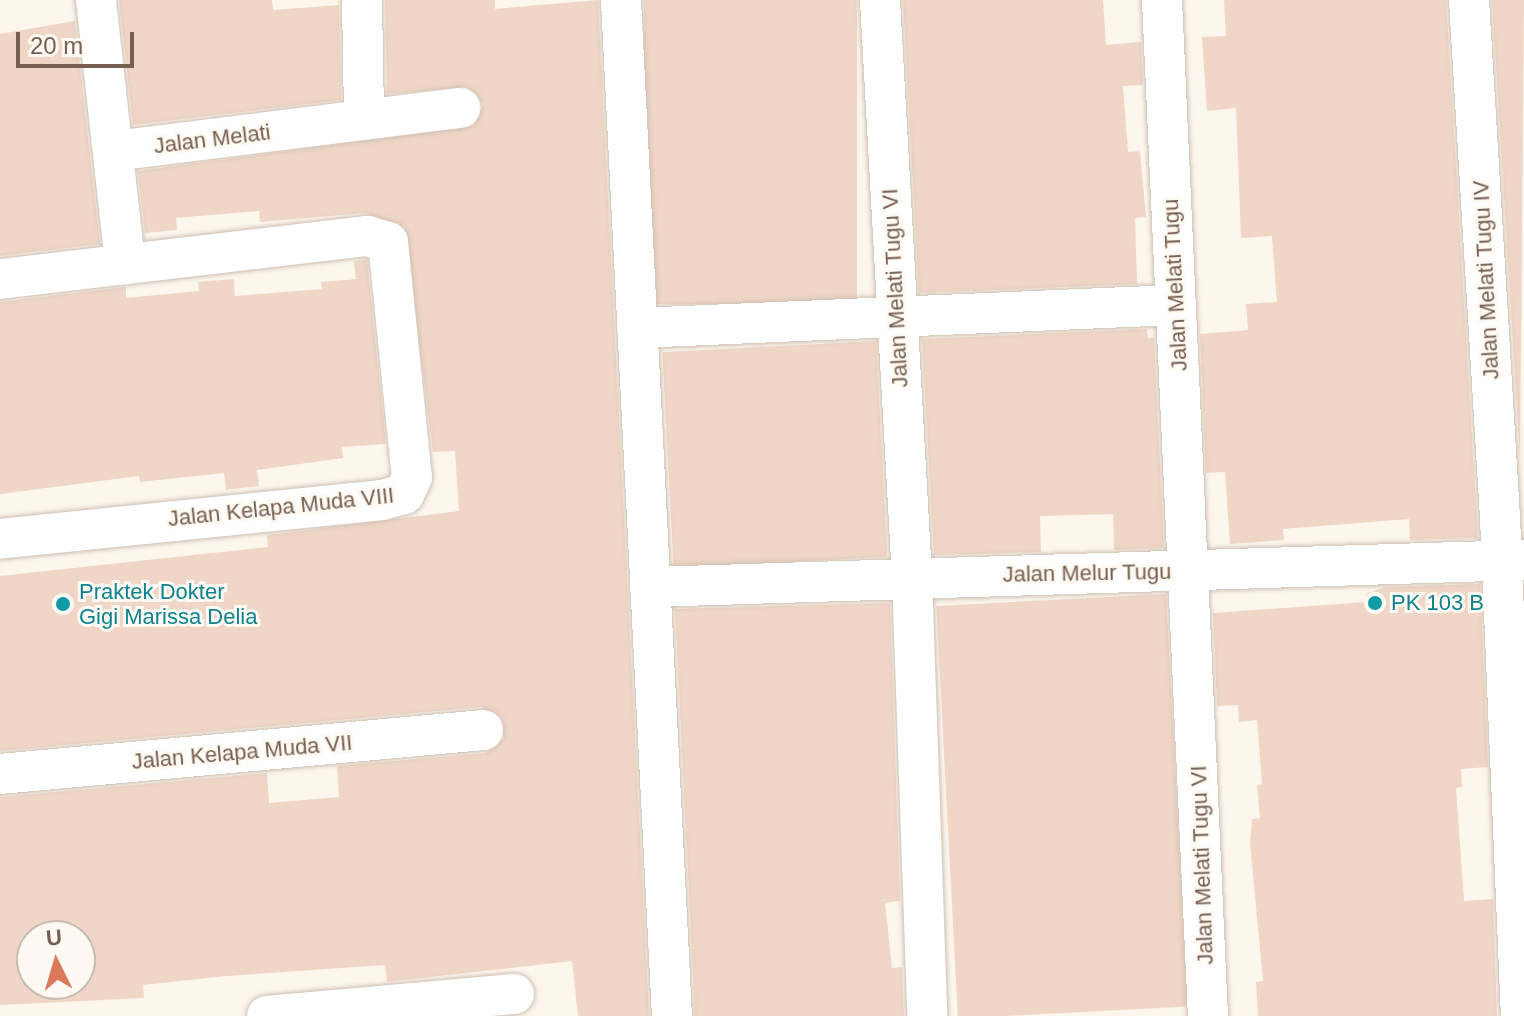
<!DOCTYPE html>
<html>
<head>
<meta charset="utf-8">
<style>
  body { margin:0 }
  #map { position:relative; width:1524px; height:1016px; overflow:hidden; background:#fcf6ed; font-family:Arial,sans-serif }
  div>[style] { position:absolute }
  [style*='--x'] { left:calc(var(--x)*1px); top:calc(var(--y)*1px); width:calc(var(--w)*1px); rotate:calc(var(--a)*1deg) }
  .building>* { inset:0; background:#efd6c6; transform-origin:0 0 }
  .roads { filter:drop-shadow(0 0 2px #cebeb2) drop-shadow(0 0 2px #cebeb2) }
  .minor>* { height:40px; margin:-20px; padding:0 20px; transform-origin:20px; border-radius:20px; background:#fff }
  .dots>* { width:22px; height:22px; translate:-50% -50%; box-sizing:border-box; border:4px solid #fefaf3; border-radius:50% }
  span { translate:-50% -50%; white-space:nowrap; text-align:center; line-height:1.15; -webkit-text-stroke:6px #fefaf3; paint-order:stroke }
  .street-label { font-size:22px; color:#765e50 }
  .culture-label { font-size:22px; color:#0d838f }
  .left { translate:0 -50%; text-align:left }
  .north { position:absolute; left:16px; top:920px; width:80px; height:80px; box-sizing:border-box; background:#fefaf3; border:2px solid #c8bcb2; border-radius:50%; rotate:355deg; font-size:22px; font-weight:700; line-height:32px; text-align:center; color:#765e50 }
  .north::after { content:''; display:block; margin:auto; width:28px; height:36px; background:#dc785c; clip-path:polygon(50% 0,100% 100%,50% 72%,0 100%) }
  .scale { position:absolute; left:16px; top:32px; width:118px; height:36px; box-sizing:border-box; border:4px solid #765e50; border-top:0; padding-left:10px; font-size:24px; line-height:28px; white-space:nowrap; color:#765e50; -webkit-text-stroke:6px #fefaf3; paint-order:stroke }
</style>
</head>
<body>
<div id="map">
  <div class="building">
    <i style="clip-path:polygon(119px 0,272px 0,273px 10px,339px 5px,341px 100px,133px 125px)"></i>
    <i style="clip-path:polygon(evenodd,385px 0,495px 0,495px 9px,598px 0,649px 1016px,578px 1016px,572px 961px,387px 982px,385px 965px,227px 976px,143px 985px,144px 998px,0 1005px,0 797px,267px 773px,269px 803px,339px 797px,337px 766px,485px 753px,504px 739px,501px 716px,481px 707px,0 751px,0 576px,268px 547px,267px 535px,459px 511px,455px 451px,433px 452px,405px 227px,365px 213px,260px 222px,259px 211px,176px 218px,177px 230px,145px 233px,138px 171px,474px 126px,483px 104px,468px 87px,387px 94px,385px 0,32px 936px,80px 936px,80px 984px,32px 984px,32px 936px)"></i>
    <i style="left:644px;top:0;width:213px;height:304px"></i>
    <i style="clip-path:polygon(903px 0,1103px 0,1106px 45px,1141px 42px,1143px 85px,1123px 86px,1128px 152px,1140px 151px,1146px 217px,1135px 218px,1137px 284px,919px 293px)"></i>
    <i style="clip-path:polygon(1224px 0,1446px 0,1478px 538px,1410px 540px,1409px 519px,1283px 529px,1284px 540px,1230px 544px,1225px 472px,1206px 473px,1200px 334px,1248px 330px,1246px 304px,1277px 302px,1272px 236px,1241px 238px,1236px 108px,1207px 111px,1202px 37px,1226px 36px)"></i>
    <i style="clip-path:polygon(1492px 0,1524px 0,1520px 458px)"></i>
    <i style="clip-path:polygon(75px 21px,100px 244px,0 256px,0 34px)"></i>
    <i style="clip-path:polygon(367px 260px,386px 444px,342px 447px,343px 458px,257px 470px,259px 486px,226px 490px,224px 473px,140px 482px,139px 476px,0 494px,0 302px,126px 287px,126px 298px,199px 291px,198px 282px,234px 279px,235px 296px,322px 289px,321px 282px,356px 279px,354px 261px)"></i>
    <i style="clip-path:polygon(1147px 329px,1148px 338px,1154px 338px,1164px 548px,1114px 550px,1113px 514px,1040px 516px,1041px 552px,934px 555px,922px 339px)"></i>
    <i style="left:876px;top:341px;width:216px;height:214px;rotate:87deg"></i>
    <i style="clip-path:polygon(1480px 584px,1488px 767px,1461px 769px,1462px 787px,1456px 788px,1464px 901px,1493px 899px,1497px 1016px,1258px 1016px,1256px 982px,1263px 981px,1250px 843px,1252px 819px,1260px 818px,1257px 785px,1262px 784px,1257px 720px,1239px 722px,1238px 705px,1217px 706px,1213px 613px,1366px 602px,1366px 594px,1385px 587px)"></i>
    <i style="left:1166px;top:594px;width:413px;height:230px;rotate:87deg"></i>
    <i style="clip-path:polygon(890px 603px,900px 901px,885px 903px,892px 968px,902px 967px,904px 1016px,695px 1016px,675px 609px)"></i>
  </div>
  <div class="roads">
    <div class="minor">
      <i style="--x:96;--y:0;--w:266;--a:83.7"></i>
      <i style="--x:362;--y:0;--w:120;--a:89"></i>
      <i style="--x:621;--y:0;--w:1017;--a:87.13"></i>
      <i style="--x:880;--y:0;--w:578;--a:86.83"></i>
      <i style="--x:912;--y:577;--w:439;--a:88"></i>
      <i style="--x:1162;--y:0;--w:1017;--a:87.41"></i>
      <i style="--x:1469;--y:0;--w:518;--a:86.57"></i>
      <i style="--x:1500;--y:517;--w:499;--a:87.6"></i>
      <i style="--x:114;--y:151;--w:349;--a:-7.1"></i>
      <i style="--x:0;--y:279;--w:370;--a:-6.7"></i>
      <i style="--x:367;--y:236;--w:22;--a:16"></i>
      <i style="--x:388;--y:242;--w:236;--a:84.2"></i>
      <i style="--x:412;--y:477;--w:19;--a:115"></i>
      <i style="--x:404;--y:494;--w:23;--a:165"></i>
      <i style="--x:382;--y:500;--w:384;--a:174.2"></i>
      <i style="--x:637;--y:328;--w:538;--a:-2.45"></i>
      <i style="--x:650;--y:587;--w:874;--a:-1.77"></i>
      <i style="--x:0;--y:774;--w:485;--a:-5.2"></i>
      <i style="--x:267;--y:1016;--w:248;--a:-5.1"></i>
    </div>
  </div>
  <div class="dots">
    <i style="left:1375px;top:603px;background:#0f9aa8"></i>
    <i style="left:63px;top:604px;background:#0f9aa8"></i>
  </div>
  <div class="street-label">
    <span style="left:212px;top:139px;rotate:-7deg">Jalan Melati</span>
    <span style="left:1486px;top:280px;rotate:-93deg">Jalan Melati Tugu IV</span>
    <span style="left:1175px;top:285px;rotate:-93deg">Jalan Melati Tugu</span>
    <span style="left:895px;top:288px;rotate:-93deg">Jalan Melati Tugu VI</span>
    <span style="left:281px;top:507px;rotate:-6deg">Jalan Kelapa Muda VIII</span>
    <span style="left:1087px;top:573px;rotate:-1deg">Jalan Melur Tugu</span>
    <span style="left:242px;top:752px;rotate:-5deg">Jalan Kelapa Muda VII</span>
    <span style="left:1202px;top:865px;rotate:-92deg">Jalan Melati Tugu VI</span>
  </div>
  <div class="culture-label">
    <span class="left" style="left:79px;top:604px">Praktek Dokter<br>Gigi Marissa Delia</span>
    <span class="left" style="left:1391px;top:603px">PK 103 B</span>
  </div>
  <div class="north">U</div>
  <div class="scale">20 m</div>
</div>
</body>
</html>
